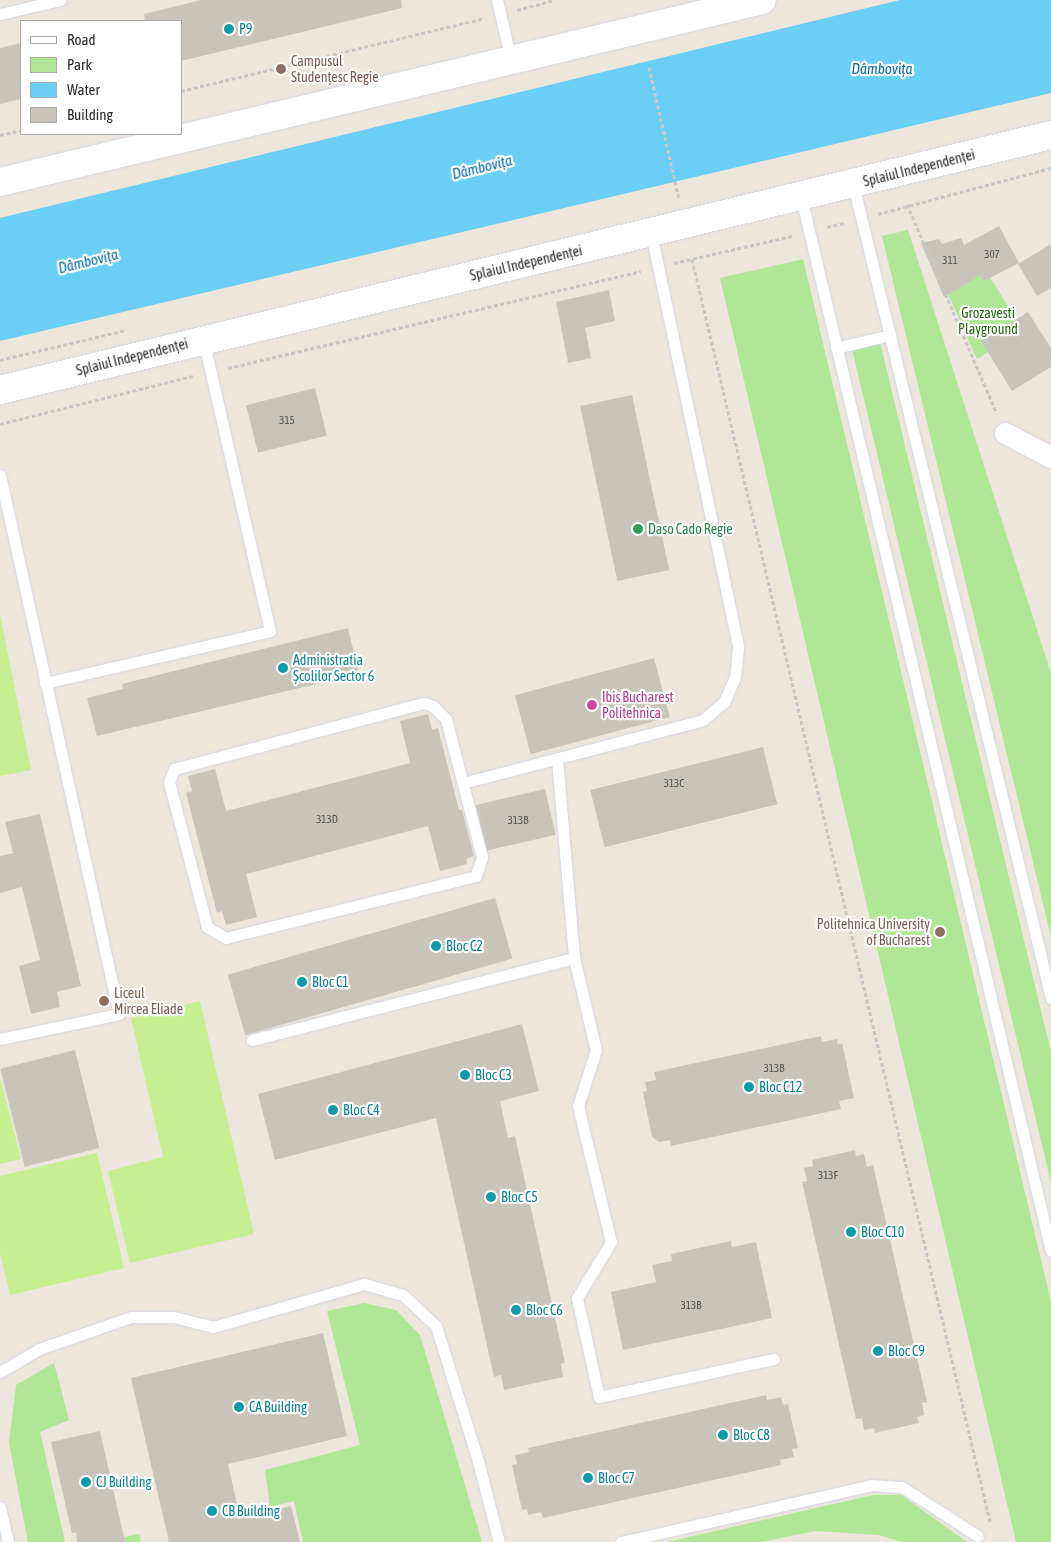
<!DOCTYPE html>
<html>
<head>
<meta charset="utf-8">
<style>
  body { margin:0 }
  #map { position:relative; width:1051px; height:1542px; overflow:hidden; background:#ede6dc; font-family:"Asap Condensed",sans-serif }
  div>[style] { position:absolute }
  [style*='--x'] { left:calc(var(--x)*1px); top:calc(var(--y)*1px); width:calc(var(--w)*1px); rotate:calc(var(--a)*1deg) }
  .green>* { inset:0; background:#b0e796 }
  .pitch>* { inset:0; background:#c5ef91 }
  .water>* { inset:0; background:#6acef5 }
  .building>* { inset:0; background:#c9c4bb; transform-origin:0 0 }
  .path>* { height:3px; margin-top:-1.5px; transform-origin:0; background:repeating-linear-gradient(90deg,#c8c8c8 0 4px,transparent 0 6.5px) }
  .roads { filter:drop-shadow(0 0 1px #d1d4e4) drop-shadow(0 0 1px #d1d4e4) }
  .lane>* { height:11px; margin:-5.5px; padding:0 5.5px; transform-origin:5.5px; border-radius:5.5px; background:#fff }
  .street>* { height:21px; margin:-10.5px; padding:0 10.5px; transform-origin:10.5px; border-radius:10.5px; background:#fff }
  .secondary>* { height:28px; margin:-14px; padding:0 14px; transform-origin:14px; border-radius:14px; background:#fff }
  .dots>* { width:14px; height:14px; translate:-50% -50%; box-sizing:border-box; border:2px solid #fff; border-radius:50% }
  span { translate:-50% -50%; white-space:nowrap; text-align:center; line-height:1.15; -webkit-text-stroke:4.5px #fff; paint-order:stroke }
  .number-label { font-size:11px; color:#52514f }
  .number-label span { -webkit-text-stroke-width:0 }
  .culture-label { font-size:14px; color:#0d838f }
  .left { translate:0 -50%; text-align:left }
  .education-label { font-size:14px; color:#785e54 }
  .right { translate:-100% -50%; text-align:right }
  .street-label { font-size:14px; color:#2b2b2b }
  .park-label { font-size:14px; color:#276c16 }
  .leisure-label { font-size:14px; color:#27864d }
  .hotel-label { font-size:14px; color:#b23c85 }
  .water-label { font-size:15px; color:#066ba3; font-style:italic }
  .legend { position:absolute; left:20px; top:20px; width:162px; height:115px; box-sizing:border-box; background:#fff; border:1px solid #aaa; margin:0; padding:6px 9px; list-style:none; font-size:15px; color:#2b2b2b }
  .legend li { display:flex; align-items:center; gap:10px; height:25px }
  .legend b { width:25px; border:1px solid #aaa }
</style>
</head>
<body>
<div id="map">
  <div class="green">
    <i style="clip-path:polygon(908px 230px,1051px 673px,1051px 937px,882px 236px)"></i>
    <i style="clip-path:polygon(803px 259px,1051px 1302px,1051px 1542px,1016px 1542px,720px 278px)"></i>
    <i style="clip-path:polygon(986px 271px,1023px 330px,977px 359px,948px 294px)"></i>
    <i style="clip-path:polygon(880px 342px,1051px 1052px,1051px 1183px,852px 349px)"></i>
    <i style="clip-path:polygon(364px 1303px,396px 1310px,420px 1335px,482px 1542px,303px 1542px,294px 1501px,270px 1507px,265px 1470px,360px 1445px,327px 1311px)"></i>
    <i style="clip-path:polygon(54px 1363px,69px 1420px,40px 1432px,65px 1542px,28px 1542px,9px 1443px,16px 1385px)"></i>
    <i style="clip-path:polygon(873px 1495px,901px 1495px,967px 1542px,902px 1542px,879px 1535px,816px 1531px,761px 1542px,667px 1542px)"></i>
    <i style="clip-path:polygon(139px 1534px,141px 1542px,101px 1542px)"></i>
  </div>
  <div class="pitch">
    <i style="clip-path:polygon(0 614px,31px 770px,0 776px)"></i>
    <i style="clip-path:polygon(200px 1001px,254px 1234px,130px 1263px,108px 1171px,163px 1157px,131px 1018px)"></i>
    <i style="clip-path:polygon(0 1077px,21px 1159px,0 1164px)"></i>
    <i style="clip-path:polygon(97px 1153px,124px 1268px,10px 1295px,0 1253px,0 1176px)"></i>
  </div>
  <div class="water">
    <i style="clip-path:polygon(900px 0,1051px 0,1051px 93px,0 341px,0 218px)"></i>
  </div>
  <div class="building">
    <i style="clip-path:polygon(201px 0,401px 0,402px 8px,181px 61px,181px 21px,145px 21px,144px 14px)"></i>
    <i style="clip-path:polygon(21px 43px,21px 99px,0 104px,0 48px)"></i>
    <i style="clip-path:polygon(999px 226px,1019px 263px,984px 281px,981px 275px,944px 297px,921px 243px,939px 239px,942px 244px,961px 238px,964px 245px)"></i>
    <i style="clip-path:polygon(1051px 244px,1051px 288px,1037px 296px,1018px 264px)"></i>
    <i style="clip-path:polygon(609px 290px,615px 321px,585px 328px,591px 358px,568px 363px,556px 302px)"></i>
    <i style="clip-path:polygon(1028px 312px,1051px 348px,1051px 367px,1012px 391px,981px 341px)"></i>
    <i style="left:315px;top:388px;width:49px;height:71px;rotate:76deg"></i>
    <i style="left:632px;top:395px;width:179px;height:53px;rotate:78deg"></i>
    <i style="clip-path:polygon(348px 628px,359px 674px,97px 736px,87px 698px,123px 689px,122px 684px)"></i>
    <i style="left:654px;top:658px;width:61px;height:144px;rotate:75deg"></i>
    <i style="clip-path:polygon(428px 714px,432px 730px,438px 728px,459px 810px,462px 810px,474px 856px,466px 859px,467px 864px,440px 871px,428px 826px,246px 874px,257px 917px,226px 925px,222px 911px,217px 913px,186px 793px,192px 791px,188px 776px,215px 769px,226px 811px,410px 763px,400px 721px)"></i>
    <i style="left:763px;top:747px;width:59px;height:178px;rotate:76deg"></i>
    <i style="left:545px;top:789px;width:47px;height:71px;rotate:77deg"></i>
    <i style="clip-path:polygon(40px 814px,81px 986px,57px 992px,60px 1007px,31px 1014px,19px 966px,40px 960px,22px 887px,0 893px,0 856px,13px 853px,5px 822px)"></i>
    <i style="left:495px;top:898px;width:63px;height:278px;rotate:74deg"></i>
    <i style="clip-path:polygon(522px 1024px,539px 1091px,500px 1101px,508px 1138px,515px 1136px,565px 1363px,561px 1364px,563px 1377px,504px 1390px,501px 1375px,494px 1377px,436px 1118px,275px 1160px,258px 1094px)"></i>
    <i style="clip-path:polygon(821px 1036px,822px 1042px,837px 1039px,838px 1045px,842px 1043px,854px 1098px,839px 1101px,841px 1109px,671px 1146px,670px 1140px,659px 1142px,652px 1137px,643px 1092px,647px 1091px,645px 1082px,656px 1080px,654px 1072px)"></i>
    <i style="left:75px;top:1050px;width:101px;height:77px;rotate:76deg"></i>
    <i style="clip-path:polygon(855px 1150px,856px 1156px,864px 1154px,867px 1167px,873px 1165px,927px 1402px,922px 1403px,924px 1415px,917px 1417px,919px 1423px,875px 1433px,874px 1428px,864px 1430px,862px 1418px,856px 1419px,802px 1182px,807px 1181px,804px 1168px,813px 1166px,812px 1160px)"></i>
    <i style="clip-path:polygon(731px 1241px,732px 1247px,756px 1242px,772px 1318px,623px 1350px,611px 1292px,656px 1282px,652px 1265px,672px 1261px,671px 1254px)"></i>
    <i style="clip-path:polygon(323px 1333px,347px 1436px,228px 1464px,240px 1518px,291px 1506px,300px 1542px,169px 1542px,131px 1378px)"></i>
    <i style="clip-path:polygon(766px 1395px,767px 1400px,781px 1397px,783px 1405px,788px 1404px,798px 1448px,792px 1449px,794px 1457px,780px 1460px,781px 1465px,543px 1518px,541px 1512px,528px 1515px,527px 1509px,522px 1510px,512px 1465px,517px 1464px,515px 1455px,529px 1452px,528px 1448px)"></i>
    <i style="clip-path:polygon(100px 1431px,125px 1542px,77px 1542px,76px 1532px,72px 1533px,51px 1442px)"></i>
  </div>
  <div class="path">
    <i style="--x:517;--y:10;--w:39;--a:-15"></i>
    <i style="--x:649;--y:67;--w:135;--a:77.2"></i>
    <i style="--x:181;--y:91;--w:312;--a:-13.5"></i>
    <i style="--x:0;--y:135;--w:22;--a:-13"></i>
    <i style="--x:907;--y:204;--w:228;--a:66.8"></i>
    <i style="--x:878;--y:214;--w:179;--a:-14.9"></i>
    <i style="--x:827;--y:227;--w:18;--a:-13"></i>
    <i style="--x:692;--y:259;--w:1298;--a:76.72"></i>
    <i style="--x:674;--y:263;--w:121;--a:-12.9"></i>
    <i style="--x:0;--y:360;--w:130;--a:-13.4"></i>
    <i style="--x:228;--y:368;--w:424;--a:-13.2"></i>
    <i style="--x:0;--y:424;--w:199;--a:-14"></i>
  </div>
  <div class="roads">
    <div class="lane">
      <i style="--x:497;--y:0;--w:62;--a:76.9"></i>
      <i style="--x:0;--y:14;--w:62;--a:-13.1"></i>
      <i style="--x:853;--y:184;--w:838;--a:76.33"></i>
      <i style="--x:801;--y:197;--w:1083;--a:76.66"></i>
      <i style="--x:836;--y:348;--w:56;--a:-13.5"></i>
      <i style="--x:0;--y:475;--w:552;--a:77.55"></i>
      <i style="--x:119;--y:1014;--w:122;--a:168.1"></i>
      <i style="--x:45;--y:683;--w:231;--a:-13"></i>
      <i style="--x:270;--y:631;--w:300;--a:-102.9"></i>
      <i style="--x:424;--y:703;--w:9;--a:18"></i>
      <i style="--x:433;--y:706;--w:18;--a:45"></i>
      <i style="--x:446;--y:719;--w:143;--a:75.4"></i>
      <i style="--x:482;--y:857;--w:20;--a:108"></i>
      <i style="--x:476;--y:876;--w:258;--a:166.1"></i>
      <i style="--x:226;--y:938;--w:22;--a:-150"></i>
      <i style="--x:207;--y:927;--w:150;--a:-104.7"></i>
      <i style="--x:169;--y:782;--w:14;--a:-69"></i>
      <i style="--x:174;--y:769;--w:259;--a:-14.8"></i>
      <i style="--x:557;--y:759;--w:200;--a:85.1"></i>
      <i style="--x:574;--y:958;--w:95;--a:76.6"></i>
      <i style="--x:596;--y:1050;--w:59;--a:107.8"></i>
      <i style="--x:578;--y:1106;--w:140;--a:76.4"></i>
      <i style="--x:611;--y:1242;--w:66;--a:121.3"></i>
      <i style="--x:577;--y:1298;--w:101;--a:77.5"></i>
      <i style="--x:599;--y:1397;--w:179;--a:-12.3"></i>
      <i style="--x:463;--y:783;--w:248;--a:-14.7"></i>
      <i style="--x:703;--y:720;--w:28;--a:-41"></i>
      <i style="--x:724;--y:702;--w:27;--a:-66"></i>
      <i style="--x:735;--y:677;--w:31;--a:-84"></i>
      <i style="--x:738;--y:646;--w:422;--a:-101.9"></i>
      <i style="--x:252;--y:1040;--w:332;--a:-14.3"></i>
      <i style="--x:0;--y:1372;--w:45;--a:-30.5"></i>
      <i style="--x:39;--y:1349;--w:97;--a:-19.2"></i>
      <i style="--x:131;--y:1317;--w:43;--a:0"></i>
      <i style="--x:174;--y:1317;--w:40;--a:14.4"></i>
      <i style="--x:213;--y:1327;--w:157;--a:-15.9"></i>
      <i style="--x:364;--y:1284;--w:41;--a:15.8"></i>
      <i style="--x:403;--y:1295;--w:45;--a:43.2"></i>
      <i style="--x:436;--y:1326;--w:141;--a:72.7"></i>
      <i style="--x:478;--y:1461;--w:84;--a:75.5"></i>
      <i style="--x:0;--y:1507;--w:36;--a:77"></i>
      <i style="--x:621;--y:1542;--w:256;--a:-12.8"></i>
      <i style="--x:871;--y:1485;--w:31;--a:4"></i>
      <i style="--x:902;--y:1487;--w:90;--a:32.8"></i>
    </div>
    <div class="street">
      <i style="--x:1005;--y:433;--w:52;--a:27.6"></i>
    </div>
    <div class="secondary">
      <i style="--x:0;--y:182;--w:783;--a:-13.43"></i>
      <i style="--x:0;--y:390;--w:1081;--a:-13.64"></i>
    </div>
  </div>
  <div class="dots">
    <i style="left:229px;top:29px;background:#0f9aa8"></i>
    <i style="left:281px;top:69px;background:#8d6e63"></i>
    <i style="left:638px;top:529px;background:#2e9e5b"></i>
    <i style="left:283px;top:668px;background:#0f9aa8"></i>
    <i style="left:592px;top:705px;background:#d1479c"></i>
    <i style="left:940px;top:932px;background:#8d6e63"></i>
    <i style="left:436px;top:946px;background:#0f9aa8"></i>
    <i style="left:302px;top:982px;background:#0f9aa8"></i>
    <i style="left:104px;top:1001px;background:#8d6e63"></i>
    <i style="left:465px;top:1075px;background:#0f9aa8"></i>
    <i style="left:749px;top:1087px;background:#0f9aa8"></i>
    <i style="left:333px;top:1110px;background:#0f9aa8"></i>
    <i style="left:491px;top:1197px;background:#0f9aa8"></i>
    <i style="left:851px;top:1232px;background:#0f9aa8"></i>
    <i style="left:516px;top:1310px;background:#0f9aa8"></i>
    <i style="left:878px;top:1351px;background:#0f9aa8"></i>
    <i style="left:239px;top:1407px;background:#0f9aa8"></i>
    <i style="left:723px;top:1435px;background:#0f9aa8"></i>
    <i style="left:588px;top:1478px;background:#0f9aa8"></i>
    <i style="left:86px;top:1482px;background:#0f9aa8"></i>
    <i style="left:212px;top:1511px;background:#0f9aa8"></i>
  </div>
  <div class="number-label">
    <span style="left:992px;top:254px">307</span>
    <span style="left:950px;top:260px">311</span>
    <span style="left:287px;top:420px">315</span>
    <span style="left:674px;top:783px">313C</span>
    <span style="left:327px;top:819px">313D</span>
    <span style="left:518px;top:820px">313B</span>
    <span style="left:774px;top:1068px">313B</span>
    <span style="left:828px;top:1175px">313F</span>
    <span style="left:691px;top:1305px">313B</span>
  </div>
  <div class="culture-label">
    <span class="left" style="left:239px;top:29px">P9</span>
    <span class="left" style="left:293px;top:668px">Administratia<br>Școlilor Sector 6</span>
    <span class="left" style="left:446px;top:946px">Bloc C2</span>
    <span class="left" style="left:312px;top:982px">Bloc C1</span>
    <span class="left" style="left:475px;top:1075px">Bloc C3</span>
    <span class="left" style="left:759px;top:1087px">Bloc C12</span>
    <span class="left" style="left:343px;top:1110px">Bloc C4</span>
    <span class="left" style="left:501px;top:1197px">Bloc C5</span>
    <span class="left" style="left:861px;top:1232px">Bloc C10</span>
    <span class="left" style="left:526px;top:1310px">Bloc C6</span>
    <span class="left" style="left:888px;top:1351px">Bloc C9</span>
    <span class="left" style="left:249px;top:1407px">CA Building</span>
    <span class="left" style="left:733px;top:1435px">Bloc C8</span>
    <span class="left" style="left:598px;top:1478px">Bloc C7</span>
    <span class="left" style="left:96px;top:1482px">CJ Building</span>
    <span class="left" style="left:222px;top:1511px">CB Building</span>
  </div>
  <div class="education-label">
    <span class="left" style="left:291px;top:69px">Campusul<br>Studențesc Regie</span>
    <span class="right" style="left:930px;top:932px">Politehnica University<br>of Bucharest</span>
    <span class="left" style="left:114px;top:1001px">Liceul<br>Mircea Eliade</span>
  </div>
  <div class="street-label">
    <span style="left:919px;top:168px;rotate:-14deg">Splaiul Independenței</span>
    <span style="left:526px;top:263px;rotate:-13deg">Splaiul Independenței</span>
    <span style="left:132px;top:357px;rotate:-14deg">Splaiul Independenței</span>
  </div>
  <div class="park-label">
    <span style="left:988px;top:321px">Grozavesti<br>Playground</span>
  </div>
  <div class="leisure-label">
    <span class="left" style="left:648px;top:529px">Daso Cado Regie</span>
  </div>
  <div class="hotel-label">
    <span class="left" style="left:602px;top:705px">Ibis Bucharest<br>Politehnica</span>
  </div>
  <div class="water-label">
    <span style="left:882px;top:69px">Dâmbovița</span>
    <span style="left:482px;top:167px;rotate:-14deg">Dâmbovița</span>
    <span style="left:88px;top:261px;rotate:-14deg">Dâmbovița</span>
  </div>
  <ul class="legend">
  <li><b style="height:6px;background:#fff"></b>Road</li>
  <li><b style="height:14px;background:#b0e796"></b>Park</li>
  <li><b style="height:14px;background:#6acef5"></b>Water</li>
  <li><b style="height:14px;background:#c9c4bb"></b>Building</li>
  </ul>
</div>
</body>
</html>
